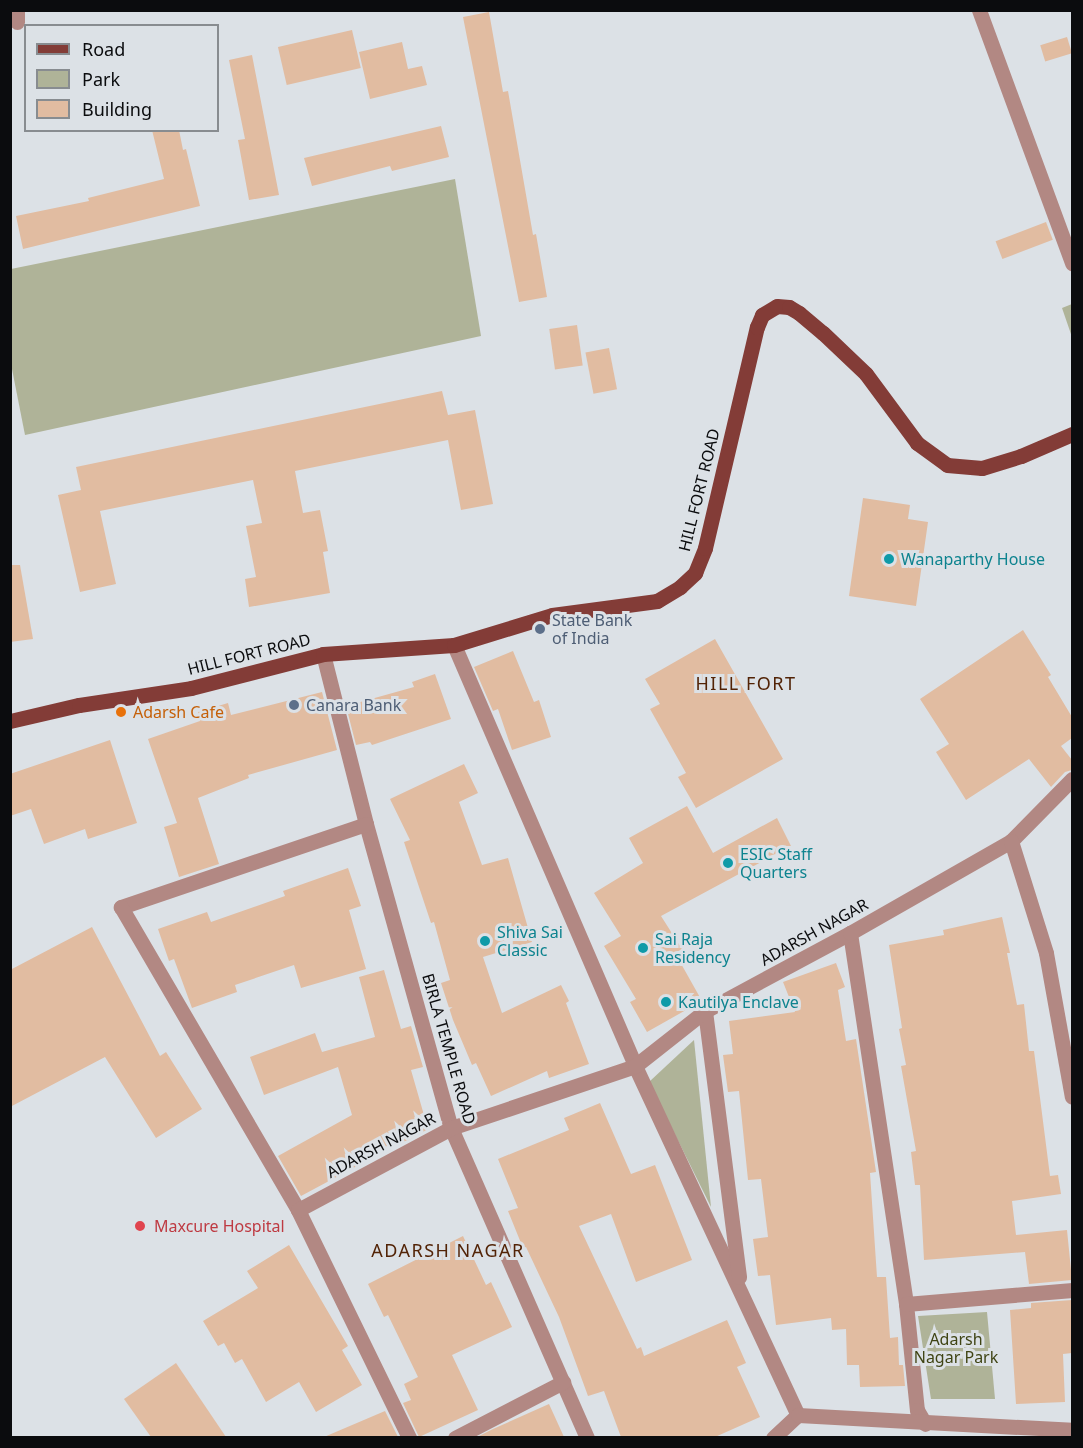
<!DOCTYPE html>
<html>
<head>
<meta charset="utf-8">
<style>
  body { margin:0 }
  #map { position:relative; width:1083px; height:1448px; overflow:hidden; background:#dce1e6; font-family:"Noto Sans",sans-serif }
  div>[style] { position:absolute }
  [style*='--x'] { left:calc(var(--x)*1px); top:calc(var(--y)*1px); width:calc(var(--w)*1px); rotate:calc(var(--a)*1deg) }
  .green>* { inset:0; background:#afb398 }
  .building>* { inset:0; background:#e1bca1; transform-origin:0 0 }
  .minor>* { height:15px; margin:-7.5px; padding:0 7.5px; transform-origin:7.5px; border-radius:7.5px; background:#b28883 }
  .major>* { height:15px; margin:-7.5px; padding:0 7.5px; transform-origin:7.5px; border-radius:7.5px; background:#833c37 }
  .dots>* { width:16px; height:16px; translate:-50% -50%; box-sizing:border-box; border:3px solid #dce1e6; border-radius:50% }
  span { translate:-50% -50%; white-space:nowrap; text-align:center; line-height:1.15; -webkit-text-stroke:6px #dce1e6; paint-order:stroke }
  .street-label { font-size:16px; color:#0b0c0e }
  .culture-label { font-size:16px; color:#0d838f }
  .left { translate:0 -50%; text-align:left }
  .service-label { font-size:16px; color:#4e5e75 }
  .food-label { font-size:16px; color:#c56008 }
  .health-label { font-size:16px; color:#be3a42 }
  .park-label { font-size:16px; color:#3f4414 }
  .neighbourhood-label { font-size:18px; color:#522306; letter-spacing:1.5px }
  .frame { position:absolute; inset:0; border:12px solid #0b0c0e; pointer-events:none }
  .legend { position:absolute; left:24px; top:24px; width:195px; height:108px; box-sizing:border-box; background:#dce1e6; border:2px solid #888c90; margin:0; padding:8px 10px; list-style:none; font-size:18px; color:#0b0c0e }
  .legend li { display:flex; align-items:center; gap:12px; height:30px }
  .legend b { width:30px; border:2px solid #888c90 }
</style>
</head>
<body>
<div id="map">
  <div class="green">
    <i style="clip-path:polygon(455px 179px,481px 336px,25px 435px,11px 364px,11px 269px)"></i>
    <i style="clip-path:polygon(1072px 304px,1072px 337px,1062px 308px)"></i>
    <i style="clip-path:polygon(694px 1040px,711px 1207px,649px 1082px)"></i>
    <i style="clip-path:polygon(987px 1312px,995px 1399px,931px 1399px,918px 1316px)"></i>
  </div>
  <div class="building">
    <i style="clip-path:polygon(489px 12px,503px 92px,508px 91px,533px 235px,536px 234px,547px 297px,519px 302px,463px 17px)"></i>
    <i style="left:352px;top:30px;width:39px;height:76px;rotate:77deg"></i>
    <i style="left:1067px;top:37px;width:17px;height:28px;rotate:73deg"></i>
    <i style="clip-path:polygon(402px 42px,408px 69px,422px 66px,427px 85px,370px 99px,359px 52px)"></i>
    <i style="clip-path:polygon(252px 55px,279px 195px,249px 200px,238px 140px,245px 139px,229px 60px)"></i>
    <i style="clip-path:polygon(441px 126px,449px 157px,392px 171px,390px 166px,312px 186px,304px 158px)"></i>
    <i style="clip-path:polygon(152px 130px,179px 130px,183px 150px,186px 149px,200px 206px,23px 249px,16px 216px,89px 201px,88px 198px,164px 179px)"></i>
    <i style="left:1046px;top:222px;width:19px;height:54px;rotate:69deg"></i>
    <i style="left:577px;top:325px;width:41px;height:28px;rotate:82deg"></i>
    <i style="left:609px;top:348px;width:42px;height:24px;rotate:79deg"></i>
    <i style="clip-path:polygon(442px 391px,448px 415px,475px 410px,493px 504px,461px 510px,448px 440px,295px 471px,303px 513px,320px 510px,328px 551px,323px 552px,330px 593px,249px 607px,245px 579px,256px 577px,246px 526px,262px 523px,253px 480px,100px 511px,116px 584px,80px 592px,58px 495px,81px 490px,76px 467px)"></i>
    <i style="clip-path:polygon(863px 498px,910px 505px,908px 519px,928px 522px,916px 606px,849px 596px)"></i>
    <i style="clip-path:polygon(10px 565px,20px 565px,33px 639px,10px 642px)"></i>
    <i style="clip-path:polygon(1023px 630px,1051px 675px,1048px 677px,1072px 717px,1072px 738px,1061px 746px,1072px 760px,1072px 770px,1065px 772px,1051px 787px,1029px 759px,966px 800px,936px 752px,949px 744px,920px 699px)"></i>
    <i style="clip-path:polygon(715px 639px,783px 759px,696px 808px,678px 777px,686px 773px,650px 709px,660px 704px,645px 679px)"></i>
    <i style="clip-path:polygon(513px 651px,534px 702px,539px 700px,551px 737px,512px 750px,498px 709px,493px 711px,474px 667px)"></i>
    <i style="clip-path:polygon(435px 674px,451px 719px,372px 745px,370px 742px,356px 745px,346px 706px,414px 687px,412px 682px)"></i>
    <i style="clip-path:polygon(322px 692px,337px 750px,248px 775px,249px 778px,198px 798px,219px 864px,179px 877px,164px 827px,177px 823px,148px 739px,200px 721px,198px 712px,228px 703px,231px 715px)"></i>
    <i style="clip-path:polygon(110px 740px,137px 823px,88px 839px,85px 829px,44px 844px,31px 809px,10px 816px,10px 774px)"></i>
    <i style="clip-path:polygon(464px 764px,478px 793px,459px 802px,482px 865px,508px 858px,532px 942px,483px 957px,502px 1013px,561px 985px,569px 1001px,566px 1003px,589px 1064px,549px 1078px,547px 1071px,491px 1096px,476px 1063px,472px 1065px,453px 1020px,441px 983px,450px 980px,434px 922px,431px 923px,404px 842px,410px 840px,390px 799px)"></i>
    <i style="clip-path:polygon(687px 806px,713px 853px,777px 818px,791px 846px,661px 916px,682px 949px,675px 953px,702px 1001px,647px 1032px,630px 1002px,636px 999px,604px 946px,621px 936px,594px 893px,643px 863px,629px 838px)"></i>
    <i style="clip-path:polygon(348px 868px,361px 906px,349px 910px,366px 969px,301px 988px,294px 965px,235px 985px,237px 992px,192px 1008px,174px 959px,169px 961px,158px 929px,207px 912px,211px 922px,285px 896px,283px 891px)"></i>
    <i style="clip-path:polygon(1002px 917px,1010px 953px,1007px 953px,1017px 1005px,1024px 1004px,1029px 1051px,1034px 1051px,1050px 1176px,1058px 1175px,1061px 1194px,1012px 1201px,1016px 1235px,1067px 1230px,1072px 1280px,1029px 1284px,1025px 1252px,924px 1260px,920px 1185px,915px 1185px,911px 1152px,916px 1151px,901px 1066px,906px 1065px,899px 1029px,902px 1028px,889px 945px,944px 935px,943px 930px)"></i>
    <i style="clip-path:polygon(92px 927px,160px 1056px,166px 1052px,202px 1109px,156px 1138px,105px 1057px,10px 1107px,10px 970px)"></i>
    <i style="clip-path:polygon(836px 963px,845px 987px,838px 990px,846px 1041px,856px 1039px,876px 1172px,870px 1173px,877px 1277px,886px 1277px,890px 1338px,898px 1337px,899px 1365px,903px 1365px,905px 1386px,860px 1387px,859px 1365px,847px 1365px,846px 1329px,832px 1330px,831px 1318px,776px 1325px,770px 1275px,758px 1276px,753px 1239px,768px 1237px,761px 1179px,748px 1180px,739px 1091px,728px 1092px,723px 1055px,733px 1054px,729px 1021px,795px 1012px,783px 982px)"></i>
    <i style="clip-path:polygon(384px 970px,401px 1029px,411px 1026px,423px 1067px,411px 1070px,428px 1129px,409px 1140px,351px 1156px,357px 1166px,301px 1196px,278px 1156px,352px 1115px,338px 1067px,264px 1095px,250px 1057px,315px 1033px,322px 1052px,375px 1037px,359px 977px)"></i>
    <i style="clip-path:polygon(600px 1103px,631px 1174px,655px 1165px,692px 1260px,636px 1282px,611px 1214px,579px 1226px,637px 1349px,641px 1347px,644px 1356px,727px 1320px,746px 1363px,737px 1367px,760px 1417px,715px 1437px,621px 1437px,604px 1391px,588px 1396px,559px 1317px,526px 1247px,523px 1248px,508px 1211px,518px 1208px,498px 1159px,569px 1130px,564px 1118px)"></i>
    <i style="clip-path:polygon(463px 1236px,486px 1285px,491px 1282px,512px 1327px,452px 1355px,478px 1410px,419px 1437px,403px 1403px,411px 1400px,404px 1384px,418px 1377px,388px 1315px,384px 1317px,368px 1284px)"></i>
    <i style="clip-path:polygon(289px 1245px,348px 1346px,342px 1350px,362px 1385px,316px 1412px,299px 1382px,266px 1402px,242px 1359px,235px 1363px,224px 1343px,218px 1346px,203px 1321px,258px 1288px,247px 1271px)"></i>
    <i style="clip-path:polygon(1072px 1300px,1072px 1353px,1063px 1354px,1065px 1402px,1016px 1404px,1010px 1310px,1031px 1308px,1031px 1303px)"></i>
    <i style="clip-path:polygon(176px 1363px,226px 1437px,151px 1437px,124px 1399px)"></i>
    <i style="clip-path:polygon(549px 1404px,564px 1437px,477px 1437px,493px 1429px)"></i>
    <i style="clip-path:polygon(385px 1411px,398px 1437px,324px 1437px)"></i>
  </div>
  <div class="minor">
    <i style="--x:979;--y:10;--w:270;--a:69.8"></i>
    <i style="--x:17;--y:22;--w:12;--a:-90"></i>
    <i style="--x:454;--y:645;--w:458;--a:66.7"></i>
    <i style="--x:635;--y:1066;--w:385;--a:65"></i>
    <i style="--x:323;--y:654;--w:175;--a:75.8"></i>
    <i style="--x:366;--y:824;--w:316;--a:74.4"></i>
    <i style="--x:451;--y:1128;--w:339;--a:66.3"></i>
    <i style="--x:366;--y:824;--w:259;--a:161.3"></i>
    <i style="--x:121;--y:907;--w:351;--a:59.7"></i>
    <i style="--x:298;--y:1210;--w:254;--a:64"></i>
    <i style="--x:1011;--y:841;--w:87;--a:-45.5"></i>
    <i style="--x:850;--y:933;--w:375;--a:81.4"></i>
    <i style="--x:906;--y:1304;--w:107;--a:84.1"></i>
    <i style="--x:917;--y:1410;--w:16;--a:60"></i>
    <i style="--x:705;--y:1011;--w:268;--a:82.7"></i>
    <i style="--x:298;--y:1210;--w:174;--a:-28.2"></i>
    <i style="--x:451;--y:1128;--w:194;--a:-18.6"></i>
    <i style="--x:635;--y:1066;--w:89;--a:-38.2"></i>
    <i style="--x:705;--y:1011;--w:165;--a:-28.3"></i>
    <i style="--x:850;--y:933;--w:185;--a:-29.7"></i>
    <i style="--x:1011;--y:841;--w:117;--a:72.6"></i>
    <i style="--x:1046;--y:953;--w:146;--a:79.8"></i>
    <i style="--x:906;--y:1304;--w:167;--a:-4.8"></i>
    <i style="--x:455;--y:1438;--w:122;--a:-27.4"></i>
    <i style="--x:773;--y:1438;--w:34;--a:-43"></i>
    <i style="--x:798;--y:1415;--w:274;--a:3.1"></i>
  </div>
  <div class="major">
    <i style="--x:10;--y:721;--w:71;--a:-13.1"></i>
    <i style="--x:79;--y:705;--w:113;--a:-8.6"></i>
    <i style="--x:191;--y:688;--w:136;--a:-14.4"></i>
    <i style="--x:323;--y:654;--w:131;--a:-3.9"></i>
    <i style="--x:454;--y:645;--w:102;--a:-17"></i>
    <i style="--x:552;--y:615;--w:106;--a:-7.6"></i>
    <i style="--x:657;--y:601;--w:27;--a:-31"></i>
    <i style="--x:680;--y:587;--w:21;--a:-43"></i>
    <i style="--x:695;--y:573;--w:27;--a:-68"></i>
    <i style="--x:705;--y:548;--w:227;--a:-76.8"></i>
    <i style="--x:757;--y:327;--w:13;--a:-67"></i>
    <i style="--x:762;--y:315;--w:17;--a:-31"></i>
    <i style="--x:777;--y:306;--w:12;--a:5"></i>
    <i style="--x:789;--y:307;--w:12;--a:31"></i>
    <i style="--x:799;--y:313;--w:31;--a:40"></i>
    <i style="--x:823;--y:333;--w:59;--a:43.6"></i>
    <i style="--x:866;--y:374;--w:86;--a:53.5"></i>
    <i style="--x:917;--y:443;--w:37;--a:36"></i>
    <i style="--x:947;--y:465;--w:35;--a:5"></i>
    <i style="--x:982;--y:468;--w:41;--a:-17.1"></i>
    <i style="--x:1021;--y:456;--w:56;--a:-23.3"></i>
  </div>
  <div class="dots">
    <i style="left:889px;top:559px;background:#0f9aa8"></i>
    <i style="left:540px;top:629px;background:#5c6f8a"></i>
    <i style="left:294px;top:705px;background:#5c6f8a"></i>
    <i style="left:121px;top:712px;background:#e8710a"></i>
    <i style="left:728px;top:863px;background:#0f9aa8"></i>
    <i style="left:485px;top:941px;background:#0f9aa8"></i>
    <i style="left:643px;top:948px;background:#0f9aa8"></i>
    <i style="left:666px;top:1002px;background:#0f9aa8"></i>
    <i style="left:140px;top:1226px;background:#e0444e"></i>
  </div>
  <div class="street-label">
    <span style="left:699px;top:490px;rotate:-76deg">HILL FORT ROAD</span>
    <span style="left:249px;top:654px;rotate:-14deg">HILL FORT ROAD</span>
    <span style="left:814px;top:932px;rotate:-29deg">ADARSH NAGAR</span>
    <span style="left:449px;top:1049px;rotate:74deg">BIRLA TEMPLE ROAD</span>
    <span style="left:381px;top:1145px;rotate:-28deg">ADARSH NAGAR</span>
  </div>
  <div class="culture-label">
    <span class="left" style="left:901px;top:559px">Wanaparthy House</span>
    <span class="left" style="left:740px;top:863px">ESIC Staff<br>Quarters</span>
    <span class="left" style="left:497px;top:941px">Shiva Sai<br>Classic</span>
    <span class="left" style="left:655px;top:948px">Sai Raja<br>Residency</span>
    <span class="left" style="left:678px;top:1002px">Kautilya Enclave</span>
  </div>
  <div class="service-label">
    <span class="left" style="left:552px;top:629px">State Bank<br>of India</span>
    <span class="left" style="left:306px;top:705px">Canara Bank</span>
  </div>
  <div class="food-label">
    <span class="left" style="left:133px;top:712px">Adarsh Cafe</span>
  </div>
  <div class="health-label">
    <span class="left" style="left:154px;top:1226px">Maxcure Hospital</span>
  </div>
  <div class="park-label">
    <span style="left:956px;top:1348px">Adarsh<br>Nagar Park</span>
  </div>
  <div class="neighbourhood-label">
    <span style="left:746px;top:683px">HILL FORT</span>
    <span style="left:448px;top:1250px">ADARSH NAGAR</span>
  </div>
  <div class="frame"></div>
  <ul class="legend">
  <li><b style="height:8px;background:#833c37"></b>Road</li>
  <li><b style="height:16px;background:#afb398"></b>Park</li>
  <li><b style="height:16px;background:#e1bca1"></b>Building</li>
  </ul>
</div>
</body>
</html>
